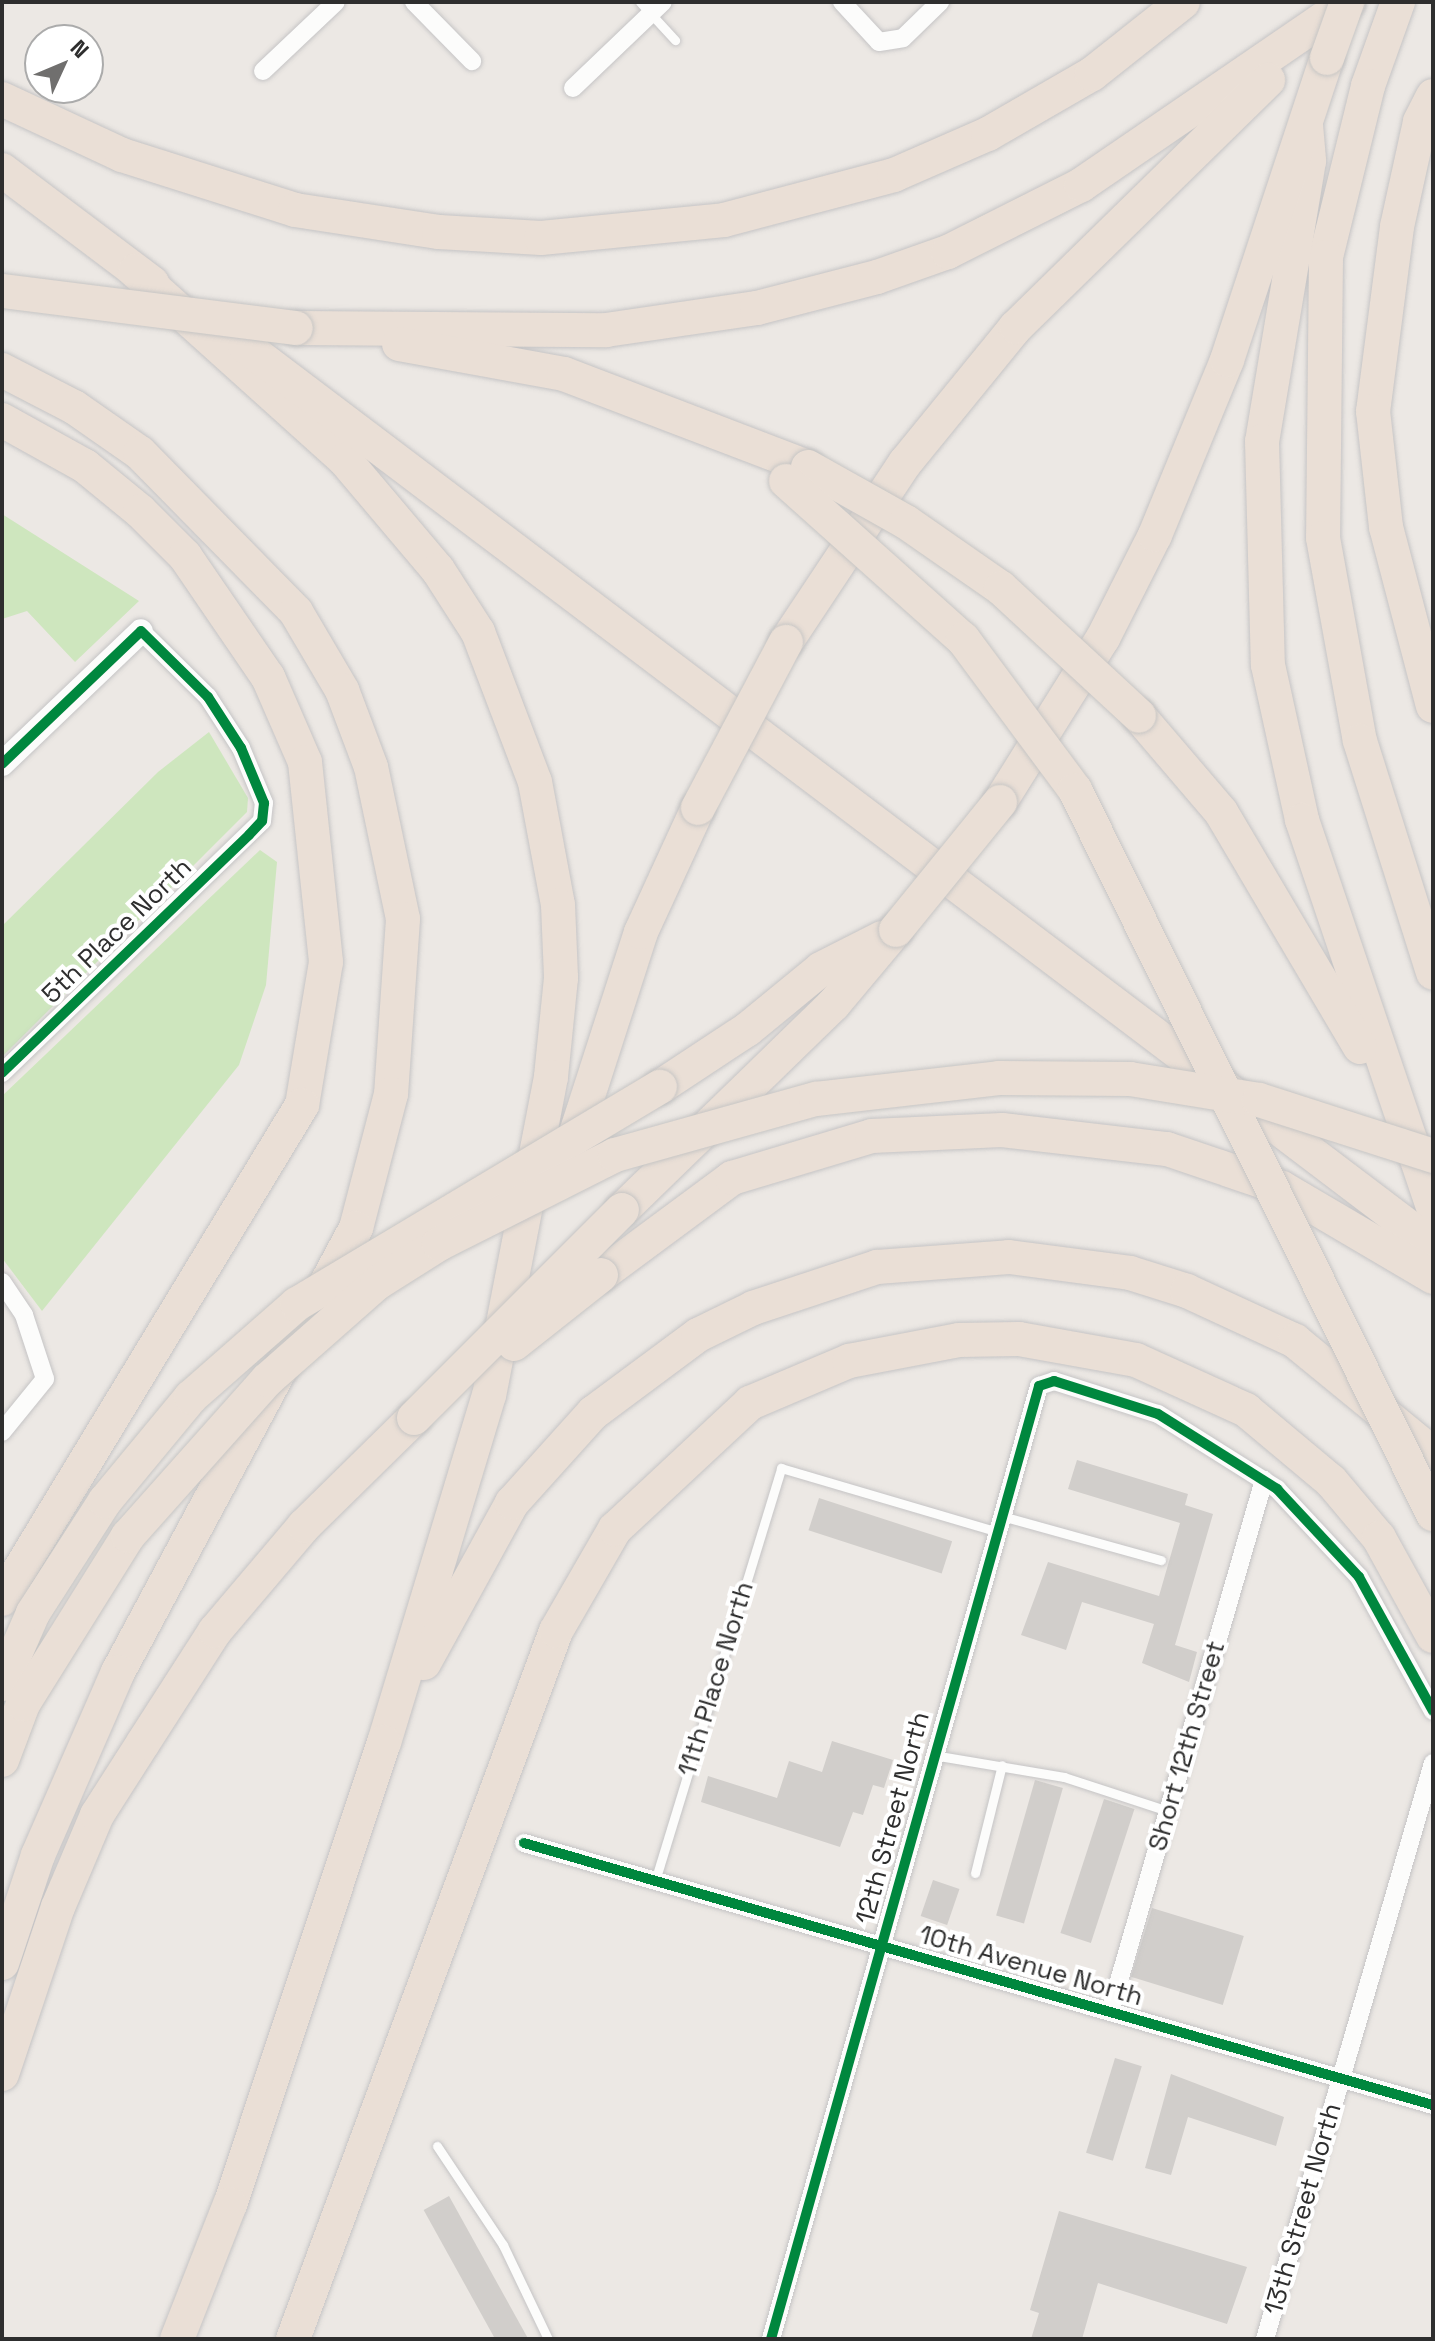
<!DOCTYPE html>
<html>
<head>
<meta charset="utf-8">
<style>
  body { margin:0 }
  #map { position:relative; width:1435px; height:2341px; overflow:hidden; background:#ece8e4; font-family:"Space Grotesk",sans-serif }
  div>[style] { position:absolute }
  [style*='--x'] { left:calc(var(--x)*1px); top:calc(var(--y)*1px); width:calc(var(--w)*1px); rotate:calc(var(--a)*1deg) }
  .green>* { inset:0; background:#cee6be }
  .building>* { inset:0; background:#d1cecb; transform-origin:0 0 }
  .roads { filter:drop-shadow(0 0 2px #c5c4c5) drop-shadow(0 0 2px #c5c4c5) }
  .service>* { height:9px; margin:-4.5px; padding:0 4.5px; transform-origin:4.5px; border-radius:4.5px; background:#fcfcfb }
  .minor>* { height:18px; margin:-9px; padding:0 9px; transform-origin:9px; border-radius:9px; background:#fcfcfb }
  .tertiary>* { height:24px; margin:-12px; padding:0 12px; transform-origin:12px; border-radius:12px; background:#fcfcfb }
  .motorway>* { height:34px; margin:-17px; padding:0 17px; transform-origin:17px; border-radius:17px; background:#eadfd6 }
  .bridges { filter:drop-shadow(0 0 2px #c6c5c4) drop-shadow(0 0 2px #c6c5c4) }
  .motorway-bridge>* { height:34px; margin:-17px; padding:0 17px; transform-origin:17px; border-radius:17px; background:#eadfd6 }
  .cycleway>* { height:10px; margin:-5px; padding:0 5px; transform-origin:5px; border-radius:5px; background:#00873e }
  span { translate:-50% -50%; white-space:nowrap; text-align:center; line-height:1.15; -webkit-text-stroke:8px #fff; paint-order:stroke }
  .street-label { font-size:26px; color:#2e2e2e }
  .frame { position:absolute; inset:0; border:4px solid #2e2e2e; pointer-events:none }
  .north { position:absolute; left:24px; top:24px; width:80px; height:80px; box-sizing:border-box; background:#fff; border:2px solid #ababab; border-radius:50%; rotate:46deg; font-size:22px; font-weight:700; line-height:32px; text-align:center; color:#2e2e2e }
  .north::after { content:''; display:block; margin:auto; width:28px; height:36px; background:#706f6e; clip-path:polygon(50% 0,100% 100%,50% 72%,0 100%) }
</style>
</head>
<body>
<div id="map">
  <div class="green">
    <i style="clip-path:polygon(2px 514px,139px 601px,75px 662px,27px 611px,2px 619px)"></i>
    <i style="clip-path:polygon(209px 732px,248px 798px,247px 812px,2px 1057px,2px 926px,158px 772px)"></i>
    <i style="clip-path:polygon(260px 850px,277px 862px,266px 985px,239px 1065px,42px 1311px,2px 1258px,2px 1096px)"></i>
  </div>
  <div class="building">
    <i style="clip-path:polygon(1077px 1460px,1188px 1494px,1185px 1505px,1213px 1514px,1175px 1645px,1197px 1652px,1189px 1682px,1142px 1663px,1154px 1624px,1082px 1602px,1066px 1650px,1021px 1635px,1048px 1562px,1159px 1596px,1180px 1523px,1068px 1489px)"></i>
    <i style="left:819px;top:1498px;width:140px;height:34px;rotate:18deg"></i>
    <i style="clip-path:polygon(832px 1741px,893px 1760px,884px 1788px,873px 1785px,863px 1815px,853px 1812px,840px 1847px,701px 1802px,708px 1776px,777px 1798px,789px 1761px,822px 1772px)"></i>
    <i style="left:1035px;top:1780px;width:29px;height:141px;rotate:16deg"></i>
    <i style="left:1104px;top:1799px;width:32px;height:141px;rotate:18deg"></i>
    <i style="left:933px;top:1880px;width:28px;height:38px;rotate:19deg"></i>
    <i style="left:1152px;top:1908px;width:96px;height:72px;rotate:17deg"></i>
    <i style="left:1115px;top:2058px;width:28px;height:99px;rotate:17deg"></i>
    <i style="clip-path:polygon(1171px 2074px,1284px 2117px,1276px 2146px,1188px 2117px,1171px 2175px,1145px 2168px)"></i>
    <i style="left:449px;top:2196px;width:163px;height:29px;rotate:61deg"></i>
    <i style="clip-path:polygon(1059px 2211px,1247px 2267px,1227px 2324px,1098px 2283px,1082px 2339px,1031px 2339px,1039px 2313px,1030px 2310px)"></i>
  </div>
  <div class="roads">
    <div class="service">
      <i style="--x:640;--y:2;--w:52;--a:47.4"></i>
      <i style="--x:1002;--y:1516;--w:165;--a:15.5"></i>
      <i style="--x:933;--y:1755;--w:133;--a:9.5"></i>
      <i style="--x:1064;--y:1777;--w:109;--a:18.1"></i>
      <i style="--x:975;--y:1873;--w:111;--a:-76"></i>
      <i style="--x:655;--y:1881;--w:432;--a:-73"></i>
      <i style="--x:781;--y:1468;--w:223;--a:16.4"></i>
      <i style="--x:437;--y:2146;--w:119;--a:56.3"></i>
      <i style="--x:503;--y:2245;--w:104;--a:64.4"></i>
    </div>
    <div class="minor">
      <i style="--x:414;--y:2;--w:83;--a:45.5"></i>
      <i style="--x:842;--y:2;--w:54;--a:47.2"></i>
      <i style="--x:879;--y:42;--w:24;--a:-9"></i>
      <i style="--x:903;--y:38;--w:52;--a:-44.2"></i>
      <i style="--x:263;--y:71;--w:100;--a:-43.4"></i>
      <i style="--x:573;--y:88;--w:124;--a:-43.7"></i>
      <i style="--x:2;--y:1073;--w:362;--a:-44.1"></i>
      <i style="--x:262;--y:821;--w:18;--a:-84"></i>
      <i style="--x:264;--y:803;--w:60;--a:-112.7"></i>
      <i style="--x:241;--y:748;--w:61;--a:-122.9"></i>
      <i style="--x:208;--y:697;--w:94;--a:-135.4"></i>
      <i style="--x:2;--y:1282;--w:40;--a:56"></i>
      <i style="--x:24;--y:1315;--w:67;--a:71.8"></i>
      <i style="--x:45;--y:1379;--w:68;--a:129.1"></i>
      <i style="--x:524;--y:1843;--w:946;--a:16.08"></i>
      <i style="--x:1110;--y:2012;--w:554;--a:-73.86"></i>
      <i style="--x:771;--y:2339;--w:990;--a:-74.29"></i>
      <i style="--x:1039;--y:1386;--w:16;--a:-18"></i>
      <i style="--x:1054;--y:1381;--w:109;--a:17.6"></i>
      <i style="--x:1158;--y:1414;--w:141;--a:32.2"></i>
      <i style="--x:1277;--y:1489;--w:120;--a:47"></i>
      <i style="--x:1359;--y:1577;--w:153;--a:61.1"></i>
      <i style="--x:1265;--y:2339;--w:600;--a:-73.74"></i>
    </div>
    <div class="tertiary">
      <i style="--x:2;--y:764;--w:192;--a:-43.7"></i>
    </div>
    <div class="motorway">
      <i style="--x:1398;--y:2;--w:89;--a:109.7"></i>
      <i style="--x:1368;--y:86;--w:176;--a:103.8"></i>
      <i style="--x:1326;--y:257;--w:281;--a:90.6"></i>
      <i style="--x:1323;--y:538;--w:206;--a:79.7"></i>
      <i style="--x:1360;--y:741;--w:243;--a:72.5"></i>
      <i style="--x:1433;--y:96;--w:29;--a:117"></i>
      <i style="--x:1420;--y:122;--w:107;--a:102.4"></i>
      <i style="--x:1397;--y:227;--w:186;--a:97.4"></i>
      <i style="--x:1373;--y:411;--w:117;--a:83.6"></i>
      <i style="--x:1386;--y:527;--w:185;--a:75.3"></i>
      <i style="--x:2;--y:99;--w:132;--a:25"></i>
      <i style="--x:122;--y:155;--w:182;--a:17.6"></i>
      <i style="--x:295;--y:210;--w:146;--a:8.7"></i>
      <i style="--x:439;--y:232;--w:102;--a:3.4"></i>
      <i style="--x:541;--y:238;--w:184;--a:-5.6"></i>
      <i style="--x:724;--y:220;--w:176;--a:-14.8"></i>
      <i style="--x:894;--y:175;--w:103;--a:-23.6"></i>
      <i style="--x:988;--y:134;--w:120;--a:-30"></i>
      <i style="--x:1092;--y:74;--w:116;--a:-38.4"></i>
      <i style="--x:1306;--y:125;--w:36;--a:85"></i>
      <i style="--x:1309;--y:161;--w:284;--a:99.5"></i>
      <i style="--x:1262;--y:441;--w:224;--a:88.5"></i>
      <i style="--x:1268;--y:665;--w:159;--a:77.6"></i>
      <i style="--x:1302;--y:820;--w:409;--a:71.3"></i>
      <i style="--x:2;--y:170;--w:188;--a:37"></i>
      <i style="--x:135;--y:271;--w:283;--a:42"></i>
      <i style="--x:345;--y:460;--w:144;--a:49.8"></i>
      <i style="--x:438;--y:570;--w:74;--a:57.2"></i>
      <i style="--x:478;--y:632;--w:160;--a:69.2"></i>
      <i style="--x:535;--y:782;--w:125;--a:79.4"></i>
      <i style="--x:558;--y:905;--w:73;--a:87.6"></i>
      <i style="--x:561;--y:978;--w:100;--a:95.8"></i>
      <i style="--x:551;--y:1077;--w:324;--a:101"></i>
      <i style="--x:489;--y:1395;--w:363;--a:106.8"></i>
      <i style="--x:384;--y:1742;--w:487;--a:108.4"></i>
      <i style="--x:230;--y:2204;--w:145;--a:111.4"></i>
      <i style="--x:296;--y:328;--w:310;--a:0.4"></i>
      <i style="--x:606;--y:330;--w:153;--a:-8.3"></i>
      <i style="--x:757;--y:308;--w:124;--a:-14.5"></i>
      <i style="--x:877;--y:277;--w:75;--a:-19.4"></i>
      <i style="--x:948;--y:252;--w:149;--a:-26.7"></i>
      <i style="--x:1081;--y:185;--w:324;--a:-34.4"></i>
      <i style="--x:399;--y:344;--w:168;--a:10.3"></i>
      <i style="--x:564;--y:374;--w:261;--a:20.9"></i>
      <i style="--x:245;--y:346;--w:1490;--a:37.12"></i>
      <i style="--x:2;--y:370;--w:81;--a:27.2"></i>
      <i style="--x:74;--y:407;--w:80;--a:34.9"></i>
      <i style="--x:140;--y:453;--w:223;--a:45.5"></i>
      <i style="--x:296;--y:612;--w:91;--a:59.5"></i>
      <i style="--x:342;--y:690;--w:82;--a:69.4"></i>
      <i style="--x:371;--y:767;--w:155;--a:78.1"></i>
      <i style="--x:403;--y:919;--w:175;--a:93.9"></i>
      <i style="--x:391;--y:1094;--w:138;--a:104.6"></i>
      <i style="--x:356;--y:1228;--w:504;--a:118.19"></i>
      <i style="--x:118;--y:1672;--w:200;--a:113.6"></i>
      <i style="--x:38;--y:1855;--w:114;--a:108.4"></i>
      <i style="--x:2;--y:420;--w:95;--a:29"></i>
      <i style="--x:85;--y:466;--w:71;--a:39.3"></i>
      <i style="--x:140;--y:511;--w:64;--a:45"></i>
      <i style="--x:185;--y:556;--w:147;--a:55.6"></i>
      <i style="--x:268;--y:677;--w:93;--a:66.5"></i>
      <i style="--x:305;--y:762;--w:201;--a:84"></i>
      <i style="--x:326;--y:962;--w:145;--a:99.5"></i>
      <i style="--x:302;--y:1105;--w:578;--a:121.27"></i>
      <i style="--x:786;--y:642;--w:215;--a:-56.4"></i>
      <i style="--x:905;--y:463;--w:176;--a:-50.8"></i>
      <i style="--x:1016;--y:327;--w:353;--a:-44.4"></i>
      <i style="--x:1139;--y:716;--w:126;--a:49.5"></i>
      <i style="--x:1221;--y:812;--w:273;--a:59.4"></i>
      <i style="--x:1000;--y:802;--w:194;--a:-57.9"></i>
      <i style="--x:1103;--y:638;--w:115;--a:-63.2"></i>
      <i style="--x:1155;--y:535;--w:189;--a:-67.6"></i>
      <i style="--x:1227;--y:360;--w:318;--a:-71.7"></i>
      <i style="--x:660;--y:1087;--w:105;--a:-33.4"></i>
      <i style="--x:748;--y:1029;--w:94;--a:-39.4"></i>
      <i style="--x:821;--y:969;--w:68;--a:-26.9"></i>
      <i style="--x:568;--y:1158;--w:237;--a:-72.1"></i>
      <i style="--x:641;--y:932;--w:136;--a:-65.3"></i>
      <i style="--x:622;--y:1210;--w:294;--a:-44.2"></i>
      <i style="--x:833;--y:1005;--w:98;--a:-50"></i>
      <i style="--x:601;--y:1275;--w:163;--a:-36.5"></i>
      <i style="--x:732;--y:1178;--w:146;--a:-16.7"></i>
      <i style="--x:872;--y:1136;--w:130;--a:-2.6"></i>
      <i style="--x:1002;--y:1130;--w:166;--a:6.6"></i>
      <i style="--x:1167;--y:1149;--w:121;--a:18.7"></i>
      <i style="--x:1282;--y:1188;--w:175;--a:30.5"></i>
      <i style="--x:424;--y:1663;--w:183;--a:-61.2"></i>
      <i style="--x:512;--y:1503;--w:121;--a:-48"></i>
      <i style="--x:593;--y:1413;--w:131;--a:-36.6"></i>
      <i style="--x:698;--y:1335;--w:61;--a:-26.1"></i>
      <i style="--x:753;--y:1308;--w:131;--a:-18.3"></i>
      <i style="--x:877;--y:1267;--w:132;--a:-4.3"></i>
      <i style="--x:1009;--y:1257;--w:122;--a:7.5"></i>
      <i style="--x:1130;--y:1273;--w:60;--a:17.5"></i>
      <i style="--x:1187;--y:1291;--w:119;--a:24.8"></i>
      <i style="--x:1295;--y:1341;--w:178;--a:39.3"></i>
      <i style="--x:2;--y:2074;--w:176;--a:-71.5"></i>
      <i style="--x:58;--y:1907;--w:100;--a:-67"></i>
      <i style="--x:97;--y:1815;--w:85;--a:-57.4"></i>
      <i style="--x:143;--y:1743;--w:133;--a:-57.3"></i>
      <i style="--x:215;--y:1631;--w:138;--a:-49.7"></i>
      <i style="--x:304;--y:1526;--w:154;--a:-44.5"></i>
      <i style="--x:293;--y:2339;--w:755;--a:-69.62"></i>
      <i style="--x:556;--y:1631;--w:118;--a:-60"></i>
      <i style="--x:615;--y:1529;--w:185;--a:-43"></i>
      <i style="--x:750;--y:1403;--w:108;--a:-23"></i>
      <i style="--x:849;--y:1361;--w:112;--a:-10.8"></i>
      <i style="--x:959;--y:1340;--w:60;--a:-1"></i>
      <i style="--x:1019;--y:1339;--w:119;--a:10.2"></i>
      <i style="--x:1136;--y:1360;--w:121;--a:24.4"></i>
      <i style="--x:1246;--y:1410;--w:111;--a:39.9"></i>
      <i style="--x:1331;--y:1481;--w:75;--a:49.9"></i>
      <i style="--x:1379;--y:1538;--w:112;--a:61.1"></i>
    </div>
  </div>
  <div class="bridges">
    <div class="motorway-bridge">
      <i style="--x:1327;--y:58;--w:59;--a:-70.3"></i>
      <i style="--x:2;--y:291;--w:296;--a:7.2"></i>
      <i style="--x:808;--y:467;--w:112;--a:29.3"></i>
      <i style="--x:906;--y:522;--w:116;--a:34.8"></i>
      <i style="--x:1001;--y:588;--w:188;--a:42.8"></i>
      <i style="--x:786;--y:481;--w:237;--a:41.8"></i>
      <i style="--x:963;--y:639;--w:188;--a:53.4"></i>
      <i style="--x:1075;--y:790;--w:808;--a:63.69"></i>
      <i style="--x:698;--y:808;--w:188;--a:-62.1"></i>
      <i style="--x:896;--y:930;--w:165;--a:-50.9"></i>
      <i style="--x:514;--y:1344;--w:111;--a:-38.4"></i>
      <i style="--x:414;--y:1418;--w:294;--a:-45"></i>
      <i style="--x:2;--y:1684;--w:77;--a:-66.4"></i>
      <i style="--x:33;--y:1613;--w:133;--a:-57.3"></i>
      <i style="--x:105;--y:1501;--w:135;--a:-50.4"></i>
      <i style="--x:191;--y:1397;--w:141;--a:-41.3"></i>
      <i style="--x:297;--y:1304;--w:423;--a:-30.9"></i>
      <i style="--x:2;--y:1760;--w:60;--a:-69.4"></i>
      <i style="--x:23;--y:1704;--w:198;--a:-58"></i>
      <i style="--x:128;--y:1536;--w:209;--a:-48.3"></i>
      <i style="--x:267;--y:1380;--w:147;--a:-41.4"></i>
      <i style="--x:377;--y:1283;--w:73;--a:-32.2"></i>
      <i style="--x:439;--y:1244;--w:197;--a:-26.8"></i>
      <i style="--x:615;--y:1155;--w:209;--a:-15.6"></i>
      <i style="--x:816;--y:1099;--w:184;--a:-6.5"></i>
      <i style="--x:999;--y:1078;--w:131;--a:0.4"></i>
      <i style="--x:1130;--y:1079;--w:131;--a:9.2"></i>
      <i style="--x:1259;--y:1100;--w:183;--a:17.8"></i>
    </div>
  </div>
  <div class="cycleway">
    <i style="--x:2;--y:764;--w:192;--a:-43.7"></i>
    <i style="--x:141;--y:631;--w:94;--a:44.6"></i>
    <i style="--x:208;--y:697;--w:61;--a:57.1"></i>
    <i style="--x:241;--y:748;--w:60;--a:67.3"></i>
    <i style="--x:264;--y:803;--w:18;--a:96"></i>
    <i style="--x:262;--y:821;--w:19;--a:133"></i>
    <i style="--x:249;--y:835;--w:343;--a:136.1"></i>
    <i style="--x:524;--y:1843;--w:946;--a:16.08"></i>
    <i style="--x:771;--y:2339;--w:990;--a:-74.29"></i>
    <i style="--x:1039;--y:1386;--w:16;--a:-18"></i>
    <i style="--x:1054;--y:1381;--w:109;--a:17.6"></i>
    <i style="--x:1158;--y:1414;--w:141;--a:32.2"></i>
    <i style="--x:1277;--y:1489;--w:120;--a:47"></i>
    <i style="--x:1359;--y:1577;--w:153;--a:61.1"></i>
  </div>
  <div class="street-label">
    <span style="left:117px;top:931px;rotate:-44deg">5th Place North</span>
    <span style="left:716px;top:1679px;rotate:-73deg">11th Place North</span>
    <span style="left:1187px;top:1746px;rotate:-74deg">Short 12th Street</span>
    <span style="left:893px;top:1818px;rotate:-75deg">12th Street North</span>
    <span style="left:1031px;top:1966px;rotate:16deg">10th Avenue North</span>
    <span style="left:1303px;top:2209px;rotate:-74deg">13th Street North</span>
  </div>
  <div class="frame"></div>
  <div class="north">N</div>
</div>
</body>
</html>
